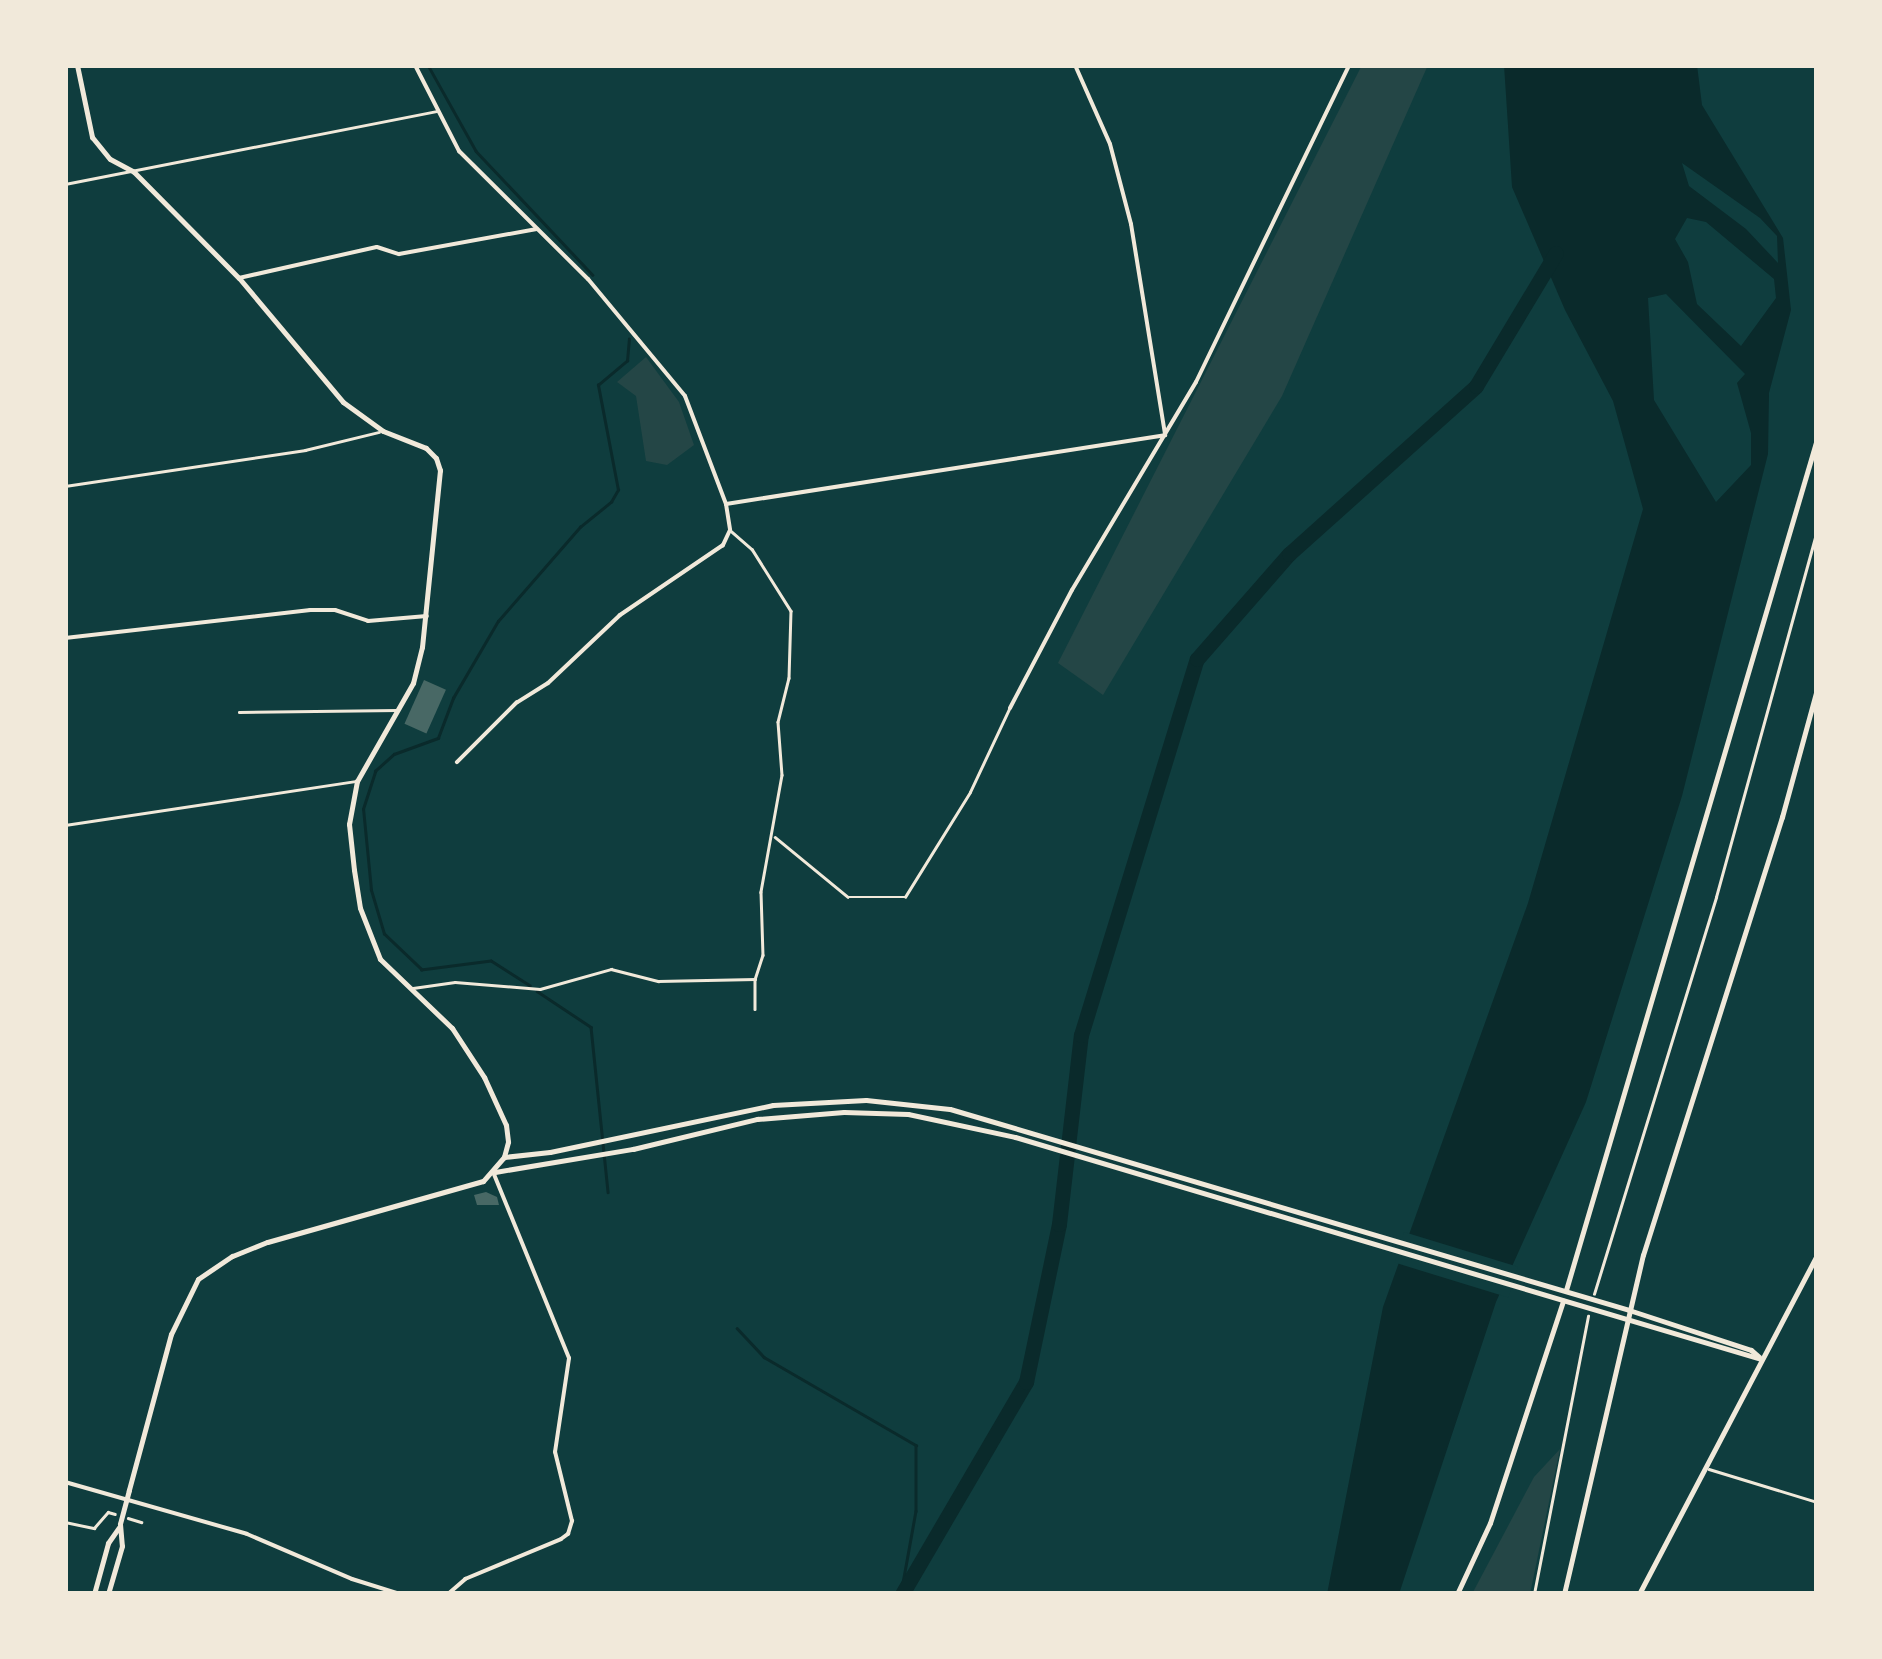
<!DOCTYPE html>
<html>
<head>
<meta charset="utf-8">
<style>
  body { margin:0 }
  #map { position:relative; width:1882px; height:1659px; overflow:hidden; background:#0f3d3e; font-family:"Nunito Sans",sans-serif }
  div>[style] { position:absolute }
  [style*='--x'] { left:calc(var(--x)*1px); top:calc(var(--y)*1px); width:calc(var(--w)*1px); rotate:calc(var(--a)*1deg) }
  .green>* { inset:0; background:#244646 }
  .water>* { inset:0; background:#0a2a2b }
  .pier>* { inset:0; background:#0f3d3e; transform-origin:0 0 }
  .stream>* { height:2.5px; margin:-1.25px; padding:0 1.25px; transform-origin:1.25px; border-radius:1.25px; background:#0a2a2b }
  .river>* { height:15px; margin:-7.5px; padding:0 7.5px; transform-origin:7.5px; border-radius:7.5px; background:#0a2a2b }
  .building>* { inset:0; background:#486865; transform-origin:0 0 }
  .path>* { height:2.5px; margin:-1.25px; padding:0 1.25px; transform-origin:1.25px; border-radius:1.25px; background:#f1e9da }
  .service>* { height:2.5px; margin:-1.25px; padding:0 1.25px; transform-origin:1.25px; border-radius:1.25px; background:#f1e9da }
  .minor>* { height:4px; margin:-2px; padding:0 2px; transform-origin:2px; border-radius:2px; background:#f1e9da }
  .tertiary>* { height:5px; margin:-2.5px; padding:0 2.5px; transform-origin:2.5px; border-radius:2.5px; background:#f1e9da }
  span { translate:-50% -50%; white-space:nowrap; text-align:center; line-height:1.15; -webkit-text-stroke:10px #f1e9da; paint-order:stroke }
  .frame { position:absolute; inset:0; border:68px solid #f1e9da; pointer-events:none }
</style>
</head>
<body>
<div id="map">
  <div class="green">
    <i style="clip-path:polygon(1362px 65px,1428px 65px,1282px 396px,1103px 695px,1058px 663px)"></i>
    <i style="clip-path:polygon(646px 357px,679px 402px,694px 445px,667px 465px,646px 461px,636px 396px,617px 382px)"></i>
    <i style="clip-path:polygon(1560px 1449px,1530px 1594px,1472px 1594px,1534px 1477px)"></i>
  </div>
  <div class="water">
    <i style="clip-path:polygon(evenodd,1504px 65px,1697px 65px,1702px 105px,1783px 238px,1791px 310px,1769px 393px,1768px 454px,1682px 796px,1586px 1102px,1496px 1302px,1399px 1594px,1327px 1594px,1383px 1307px,1528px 903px,1643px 509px,1613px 401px,1565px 310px,1512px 187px,1504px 65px,1682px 163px,1760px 218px,1777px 236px,1778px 263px,1746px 229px,1689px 186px,1682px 163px,1504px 65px,1687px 218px,1706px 222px,1774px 279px,1776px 298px,1741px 346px,1697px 304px,1688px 262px,1675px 239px,1687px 218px,1504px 65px,1666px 294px,1745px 374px,1737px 383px,1751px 433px,1751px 465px,1716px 502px,1654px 400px,1648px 298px,1666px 294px)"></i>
  </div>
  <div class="pier">
    <i style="left:1404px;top:1232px;width:119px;height:32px;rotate:17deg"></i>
  </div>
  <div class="stream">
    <i style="--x:428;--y:65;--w:98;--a:60.8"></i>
    <i style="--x:476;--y:151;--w:170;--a:46.7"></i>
    <i style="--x:530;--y:986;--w:46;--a:-147.3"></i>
    <i style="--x:491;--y:961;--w:70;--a:172.6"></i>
    <i style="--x:422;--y:970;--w:52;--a:-136.5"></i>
    <i style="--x:384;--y:934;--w:46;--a:-106.5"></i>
    <i style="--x:371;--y:890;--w:81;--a:-95.6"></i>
    <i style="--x:363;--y:809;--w:40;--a:-72"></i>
    <i style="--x:375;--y:771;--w:25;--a:-42"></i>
    <i style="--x:394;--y:754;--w:47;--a:-20"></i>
    <i style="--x:438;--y:738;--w:43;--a:-69.4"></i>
    <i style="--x:453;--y:698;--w:89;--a:-59.7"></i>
    <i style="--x:498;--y:621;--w:125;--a:-48.9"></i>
    <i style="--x:580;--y:527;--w:40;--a:-39"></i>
    <i style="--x:611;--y:502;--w:14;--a:-60"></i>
    <i style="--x:618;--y:490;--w:107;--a:-100.8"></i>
    <i style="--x:598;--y:385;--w:38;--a:-40"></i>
    <i style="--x:627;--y:361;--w:22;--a:-85"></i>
    <i style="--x:537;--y:991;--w:65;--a:33.7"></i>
    <i style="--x:591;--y:1027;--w:166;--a:84.1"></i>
    <i style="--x:737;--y:1328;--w:40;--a:47"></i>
    <i style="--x:764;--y:1357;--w:176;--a:30.1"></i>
    <i style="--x:916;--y:1445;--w:66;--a:90"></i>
    <i style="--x:916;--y:1511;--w:84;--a:100.2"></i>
  </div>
  <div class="river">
    <i style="--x:902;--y:1594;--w:246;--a:-59.7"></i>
    <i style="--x:1026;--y:1382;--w:161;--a:-78.2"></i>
    <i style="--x:1059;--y:1224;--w:190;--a:-83.4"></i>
    <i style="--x:1081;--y:1035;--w:393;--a:-72.9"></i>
    <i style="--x:1197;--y:659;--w:140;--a:-48.8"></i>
    <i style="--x:1289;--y:554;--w:251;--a:-41.9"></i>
    <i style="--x:1476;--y:386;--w:155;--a:-59"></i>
  </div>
  <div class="building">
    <i style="left:424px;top:680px;width:24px;height:48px;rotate:24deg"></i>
    <i style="clip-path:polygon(486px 1192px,497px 1197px,499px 1205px,477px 1205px,474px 1195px)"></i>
  </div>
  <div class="path">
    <i style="--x:1594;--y:1294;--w:415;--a:-72.9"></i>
    <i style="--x:1716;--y:897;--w:381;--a:-74.6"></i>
    <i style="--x:128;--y:1518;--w:14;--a:17"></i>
    <i style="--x:65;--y:1522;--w:30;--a:12"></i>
    <i style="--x:94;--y:1528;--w:21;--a:-49"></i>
    <i style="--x:108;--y:1512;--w:7;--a:16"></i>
    <i style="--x:1534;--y:1594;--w:283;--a:-79"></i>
  </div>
  <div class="service">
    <i style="--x:65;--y:184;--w:378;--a:-11.1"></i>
    <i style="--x:65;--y:486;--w:243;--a:-8.5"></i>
    <i style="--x:305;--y:450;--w:76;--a:-13.7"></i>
    <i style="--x:731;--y:531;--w:28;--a:41"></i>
    <i style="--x:752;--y:549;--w:73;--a:57.8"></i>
    <i style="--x:791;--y:611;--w:67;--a:91.7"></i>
    <i style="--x:789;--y:678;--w:45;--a:104"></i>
    <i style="--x:778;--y:722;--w:53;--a:85.7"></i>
    <i style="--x:782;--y:775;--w:119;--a:100.2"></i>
    <i style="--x:761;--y:892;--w:63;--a:88.2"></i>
    <i style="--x:763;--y:955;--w:25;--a:108"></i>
    <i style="--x:755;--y:979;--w:30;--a:90"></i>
    <i style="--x:239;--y:712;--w:158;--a:-0.7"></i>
    <i style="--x:65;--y:825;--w:293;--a:-8.6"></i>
    <i style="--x:775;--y:837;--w:94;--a:39.4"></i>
    <i style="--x:848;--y:897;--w:57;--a:0"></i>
    <i style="--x:905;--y:897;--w:123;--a:-58.2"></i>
    <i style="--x:970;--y:792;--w:92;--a:-64.8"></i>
    <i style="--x:413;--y:988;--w:42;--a:-8.1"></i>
    <i style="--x:455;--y:982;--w:85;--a:4.7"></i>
    <i style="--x:540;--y:989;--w:74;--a:-15.7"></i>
    <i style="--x:611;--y:969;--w:49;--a:14.3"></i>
    <i style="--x:658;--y:981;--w:97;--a:-1.2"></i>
    <i style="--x:1709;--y:1469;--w:113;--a:17"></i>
  </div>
  <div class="minor">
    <i style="--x:415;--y:65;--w:97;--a:62.9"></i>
    <i style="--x:459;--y:151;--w:182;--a:44.8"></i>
    <i style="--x:588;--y:279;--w:152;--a:50.3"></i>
    <i style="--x:685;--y:396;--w:116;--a:69.2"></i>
    <i style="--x:726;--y:504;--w:26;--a:81"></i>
    <i style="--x:730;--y:530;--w:17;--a:115"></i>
    <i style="--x:723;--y:545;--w:125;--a:145.8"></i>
    <i style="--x:620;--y:615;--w:99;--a:136.6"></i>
    <i style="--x:548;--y:683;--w:36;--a:148"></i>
    <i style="--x:517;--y:702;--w:85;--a:135"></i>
    <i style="--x:1075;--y:65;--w:86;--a:66.1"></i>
    <i style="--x:1110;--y:144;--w:83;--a:75.3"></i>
    <i style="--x:1131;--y:224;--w:214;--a:80.8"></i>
    <i style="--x:239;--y:278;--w:141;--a:-12.7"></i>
    <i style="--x:377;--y:247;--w:23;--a:18"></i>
    <i style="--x:399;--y:254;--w:140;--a:-10.3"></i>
    <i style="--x:726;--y:504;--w:444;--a:-8.9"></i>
    <i style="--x:65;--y:638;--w:247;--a:-6.5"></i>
    <i style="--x:310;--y:610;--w:25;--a:0"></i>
    <i style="--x:335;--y:610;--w:35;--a:18"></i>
    <i style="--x:368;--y:621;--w:59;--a:-4.8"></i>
    <i style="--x:1010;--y:708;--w:133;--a:-62.3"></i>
    <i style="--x:1072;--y:590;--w:242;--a:-59.2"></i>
    <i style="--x:1196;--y:382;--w:352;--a:-64.2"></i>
    <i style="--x:65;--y:1482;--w:189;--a:15.9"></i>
    <i style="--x:247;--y:1534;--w:114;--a:23.2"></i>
    <i style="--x:352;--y:1579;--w:50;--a:17.4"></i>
    <i style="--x:448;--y:1594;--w:23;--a:-41"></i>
    <i style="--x:465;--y:1579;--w:104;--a:-22.6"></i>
    <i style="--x:561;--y:1539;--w:9;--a:-36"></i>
    <i style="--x:568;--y:1534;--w:14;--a:-73"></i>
    <i style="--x:572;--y:1521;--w:71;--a:-103.8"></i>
    <i style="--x:555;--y:1452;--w:95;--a:-81.5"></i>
    <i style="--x:569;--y:1358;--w:201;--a:-112.2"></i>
  </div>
  <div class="tertiary">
    <i style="--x:77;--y:65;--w:74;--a:78.2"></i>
    <i style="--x:92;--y:137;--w:28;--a:51"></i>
    <i style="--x:110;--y:159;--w:27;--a:28"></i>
    <i style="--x:134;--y:172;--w:149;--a:45.3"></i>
    <i style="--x:239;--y:278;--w:162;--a:50"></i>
    <i style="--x:343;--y:402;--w:49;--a:35.9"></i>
    <i style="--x:383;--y:431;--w:46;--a:21.6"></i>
    <i style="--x:426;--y:448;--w:14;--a:45"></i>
    <i style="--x:436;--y:458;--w:13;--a:72"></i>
    <i style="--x:440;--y:470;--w:178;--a:95.8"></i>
    <i style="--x:422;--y:647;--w:37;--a:104"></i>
    <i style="--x:413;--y:683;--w:113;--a:119.7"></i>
    <i style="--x:357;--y:781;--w:44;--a:100.5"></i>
    <i style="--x:349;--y:824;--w:46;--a:83.8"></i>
    <i style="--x:354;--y:870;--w:38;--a:81"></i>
    <i style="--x:360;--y:908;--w:55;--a:68.6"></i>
    <i style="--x:380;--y:959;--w:100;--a:43.8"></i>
    <i style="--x:452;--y:1028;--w:59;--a:56.9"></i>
    <i style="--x:484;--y:1077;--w:53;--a:65.4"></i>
    <i style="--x:506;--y:1125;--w:17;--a:83"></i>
    <i style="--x:508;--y:1142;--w:16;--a:105"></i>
    <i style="--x:504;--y:1157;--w:32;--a:131"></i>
    <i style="--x:483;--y:1181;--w:224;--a:164.2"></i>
    <i style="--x:267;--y:1242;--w:38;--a:158"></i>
    <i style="--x:232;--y:1256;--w:41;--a:145.9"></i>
    <i style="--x:198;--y:1279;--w:61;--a:116.1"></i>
    <i style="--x:171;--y:1334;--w:162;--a:105.1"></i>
    <i style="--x:129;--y:1490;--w:35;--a:105"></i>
    <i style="--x:120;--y:1524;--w:22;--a:85"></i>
    <i style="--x:122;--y:1546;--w:50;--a:106.3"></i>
    <i style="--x:504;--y:1157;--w:46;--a:-6.2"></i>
    <i style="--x:550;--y:1152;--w:228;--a:-11.9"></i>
    <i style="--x:773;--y:1105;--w:93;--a:-3.1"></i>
    <i style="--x:866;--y:1100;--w:84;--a:6.1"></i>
    <i style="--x:950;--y:1109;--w:708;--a:16.49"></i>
    <i style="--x:1629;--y:1310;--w:128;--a:18.2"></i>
    <i style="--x:1751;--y:1350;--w:11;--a:41"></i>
    <i style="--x:495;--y:1172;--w:140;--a:-9.5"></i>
    <i style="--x:633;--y:1149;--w:128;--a:-13.6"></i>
    <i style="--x:757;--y:1119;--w:87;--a:-4.6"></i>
    <i style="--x:844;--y:1112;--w:64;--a:1.8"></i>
    <i style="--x:908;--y:1114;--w:109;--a:12.1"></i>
    <i style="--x:1015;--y:1137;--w:778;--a:16.57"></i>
    <i style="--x:1566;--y:1290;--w:887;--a:-73.57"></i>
    <i style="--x:94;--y:1594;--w:53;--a:-74.6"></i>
    <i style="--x:108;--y:1543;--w:19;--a:-55"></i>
    <i style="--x:1457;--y:1594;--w:78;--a:-65.1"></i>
    <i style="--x:1490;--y:1523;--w:234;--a:-71.8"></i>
    <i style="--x:1564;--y:1594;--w:348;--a:-76.9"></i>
    <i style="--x:1643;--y:1255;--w:460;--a:-72.4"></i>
    <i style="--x:1782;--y:817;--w:133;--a:-74.7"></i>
    <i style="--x:1639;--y:1594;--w:383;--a:-62.3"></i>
  </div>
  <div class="frame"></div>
</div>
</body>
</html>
